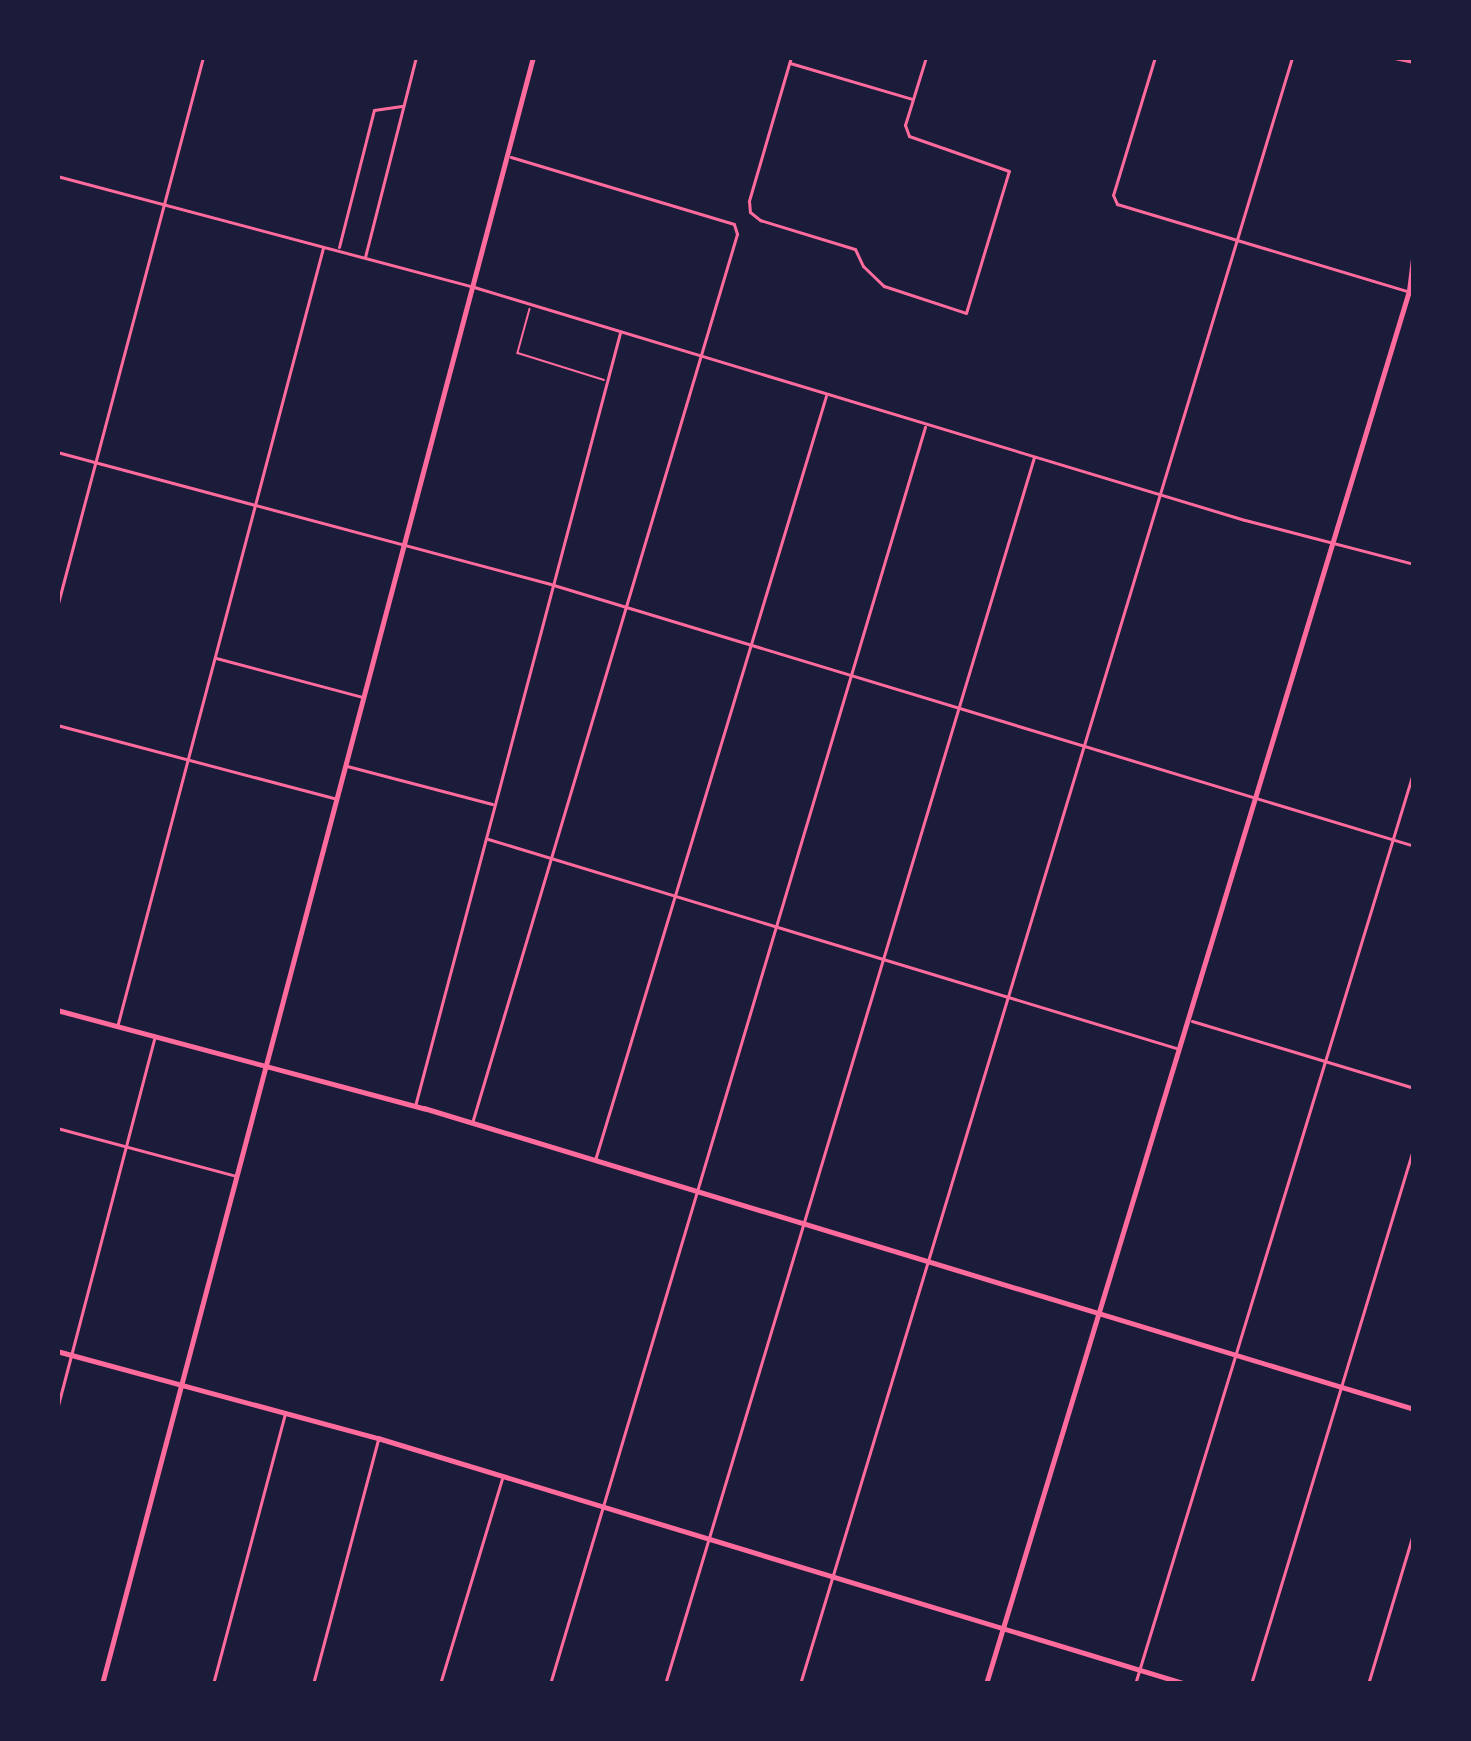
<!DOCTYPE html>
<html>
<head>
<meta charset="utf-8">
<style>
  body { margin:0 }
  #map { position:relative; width:1471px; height:1741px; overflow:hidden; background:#1b1b3a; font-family:"Roboto Condensed",sans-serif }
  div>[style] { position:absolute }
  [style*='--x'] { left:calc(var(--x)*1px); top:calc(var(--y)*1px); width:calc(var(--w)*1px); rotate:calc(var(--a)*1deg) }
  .service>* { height:1.5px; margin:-0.75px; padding:0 0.75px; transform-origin:0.75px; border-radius:0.75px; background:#ff6b9d }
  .minor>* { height:3px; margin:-1.5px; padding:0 1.5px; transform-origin:1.5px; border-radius:1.5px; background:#ff6b9d }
  .tertiary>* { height:4.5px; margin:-2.25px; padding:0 2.25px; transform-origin:2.25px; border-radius:2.25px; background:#ff6b9d }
  .secondary>* { height:4.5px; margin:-2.25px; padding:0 2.25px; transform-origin:2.25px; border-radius:2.25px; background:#ff6b9d }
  span { translate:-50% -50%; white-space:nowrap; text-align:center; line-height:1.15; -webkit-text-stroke:10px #1b1b3a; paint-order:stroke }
  .frame { position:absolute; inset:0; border:60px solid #1b1b3a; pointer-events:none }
</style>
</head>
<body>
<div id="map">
  <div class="service">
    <i style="--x:530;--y:309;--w:46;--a:105.3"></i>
    <i style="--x:518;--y:353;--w:90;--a:17.4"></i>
  </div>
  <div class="minor">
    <i style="--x:791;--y:57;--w:150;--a:106.3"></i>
    <i style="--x:749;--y:201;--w:11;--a:85"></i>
    <i style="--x:750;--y:212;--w:13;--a:39"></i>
    <i style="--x:760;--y:220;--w:99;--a:17"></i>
    <i style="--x:855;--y:249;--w:19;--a:65"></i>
    <i style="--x:863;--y:266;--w:29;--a:44"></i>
    <i style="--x:884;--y:286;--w:86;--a:18.2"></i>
    <i style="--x:966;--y:313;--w:148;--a:-73.2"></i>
    <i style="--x:1009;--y:171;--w:106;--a:-160.7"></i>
    <i style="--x:909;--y:136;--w:12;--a:-110"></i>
    <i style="--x:905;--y:125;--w:71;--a:-72.8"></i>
    <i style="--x:1155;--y:57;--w:144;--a:106.9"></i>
    <i style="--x:1113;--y:195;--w:10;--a:66"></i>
    <i style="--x:1117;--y:204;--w:303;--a:16.7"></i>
    <i style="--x:790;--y:63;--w:127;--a:16.4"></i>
    <i style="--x:57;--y:176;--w:432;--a:14.9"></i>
    <i style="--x:474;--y:287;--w:805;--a:16.82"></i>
    <i style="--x:1245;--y:520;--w:175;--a:14.6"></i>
    <i style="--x:339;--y:247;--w:141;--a:-75.7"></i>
    <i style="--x:374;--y:110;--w:28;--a:-8"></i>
    <i style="--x:365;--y:257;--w:206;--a:-75.7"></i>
    <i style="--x:57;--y:452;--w:507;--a:14.97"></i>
    <i style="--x:547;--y:583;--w:906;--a:16.87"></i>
    <i style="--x:57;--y:607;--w:569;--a:-75.13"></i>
    <i style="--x:216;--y:658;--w:152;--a:14.9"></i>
    <i style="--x:57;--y:725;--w:286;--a:14.8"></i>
    <i style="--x:347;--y:766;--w:150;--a:14.7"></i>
    <i style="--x:488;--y:839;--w:722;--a:16.9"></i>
    <i style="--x:1192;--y:1021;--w:232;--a:16.8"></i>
    <i style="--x:117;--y:1027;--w:806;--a:-75.19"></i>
    <i style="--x:415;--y:1106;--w:800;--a:-75.15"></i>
    <i style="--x:472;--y:1123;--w:928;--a:-73.4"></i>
    <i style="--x:737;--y:234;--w:10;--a:-107"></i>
    <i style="--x:734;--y:224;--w:233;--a:-163.3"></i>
    <i style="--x:57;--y:1128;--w:185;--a:15"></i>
    <i style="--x:595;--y:1160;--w:798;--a:-73.18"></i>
    <i style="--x:57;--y:1409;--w:383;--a:-75.3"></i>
    <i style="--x:213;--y:1684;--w:279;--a:-75.1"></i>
    <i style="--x:313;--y:1684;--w:253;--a:-75.1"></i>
    <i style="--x:440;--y:1684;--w:214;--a:-73.2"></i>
    <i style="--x:550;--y:1684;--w:1312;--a:-73.39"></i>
    <i style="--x:665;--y:1684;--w:1281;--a:-73.26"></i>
    <i style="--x:800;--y:1684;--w:1700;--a:-73.17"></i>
    <i style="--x:1135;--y:1684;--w:956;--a:-73.03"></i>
    <i style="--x:1251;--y:1684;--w:562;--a:-73.14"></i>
    <i style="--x:1368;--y:1684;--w:160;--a:-73.3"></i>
  </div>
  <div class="tertiary">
    <i style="--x:57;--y:1010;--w:380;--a:15"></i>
    <i style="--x:424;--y:1108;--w:1035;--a:16.91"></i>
    <i style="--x:57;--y:1351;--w:333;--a:15.2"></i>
    <i style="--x:378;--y:1438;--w:845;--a:16.93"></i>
  </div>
  <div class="secondary">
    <i style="--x:1395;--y:57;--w:19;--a:12"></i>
    <i style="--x:102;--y:1684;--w:1683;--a:-75.16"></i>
    <i style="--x:986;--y:1684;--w:1456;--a:-73.11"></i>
    <i style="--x:1409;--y:291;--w:38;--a:-83"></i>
  </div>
  <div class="frame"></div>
</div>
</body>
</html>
